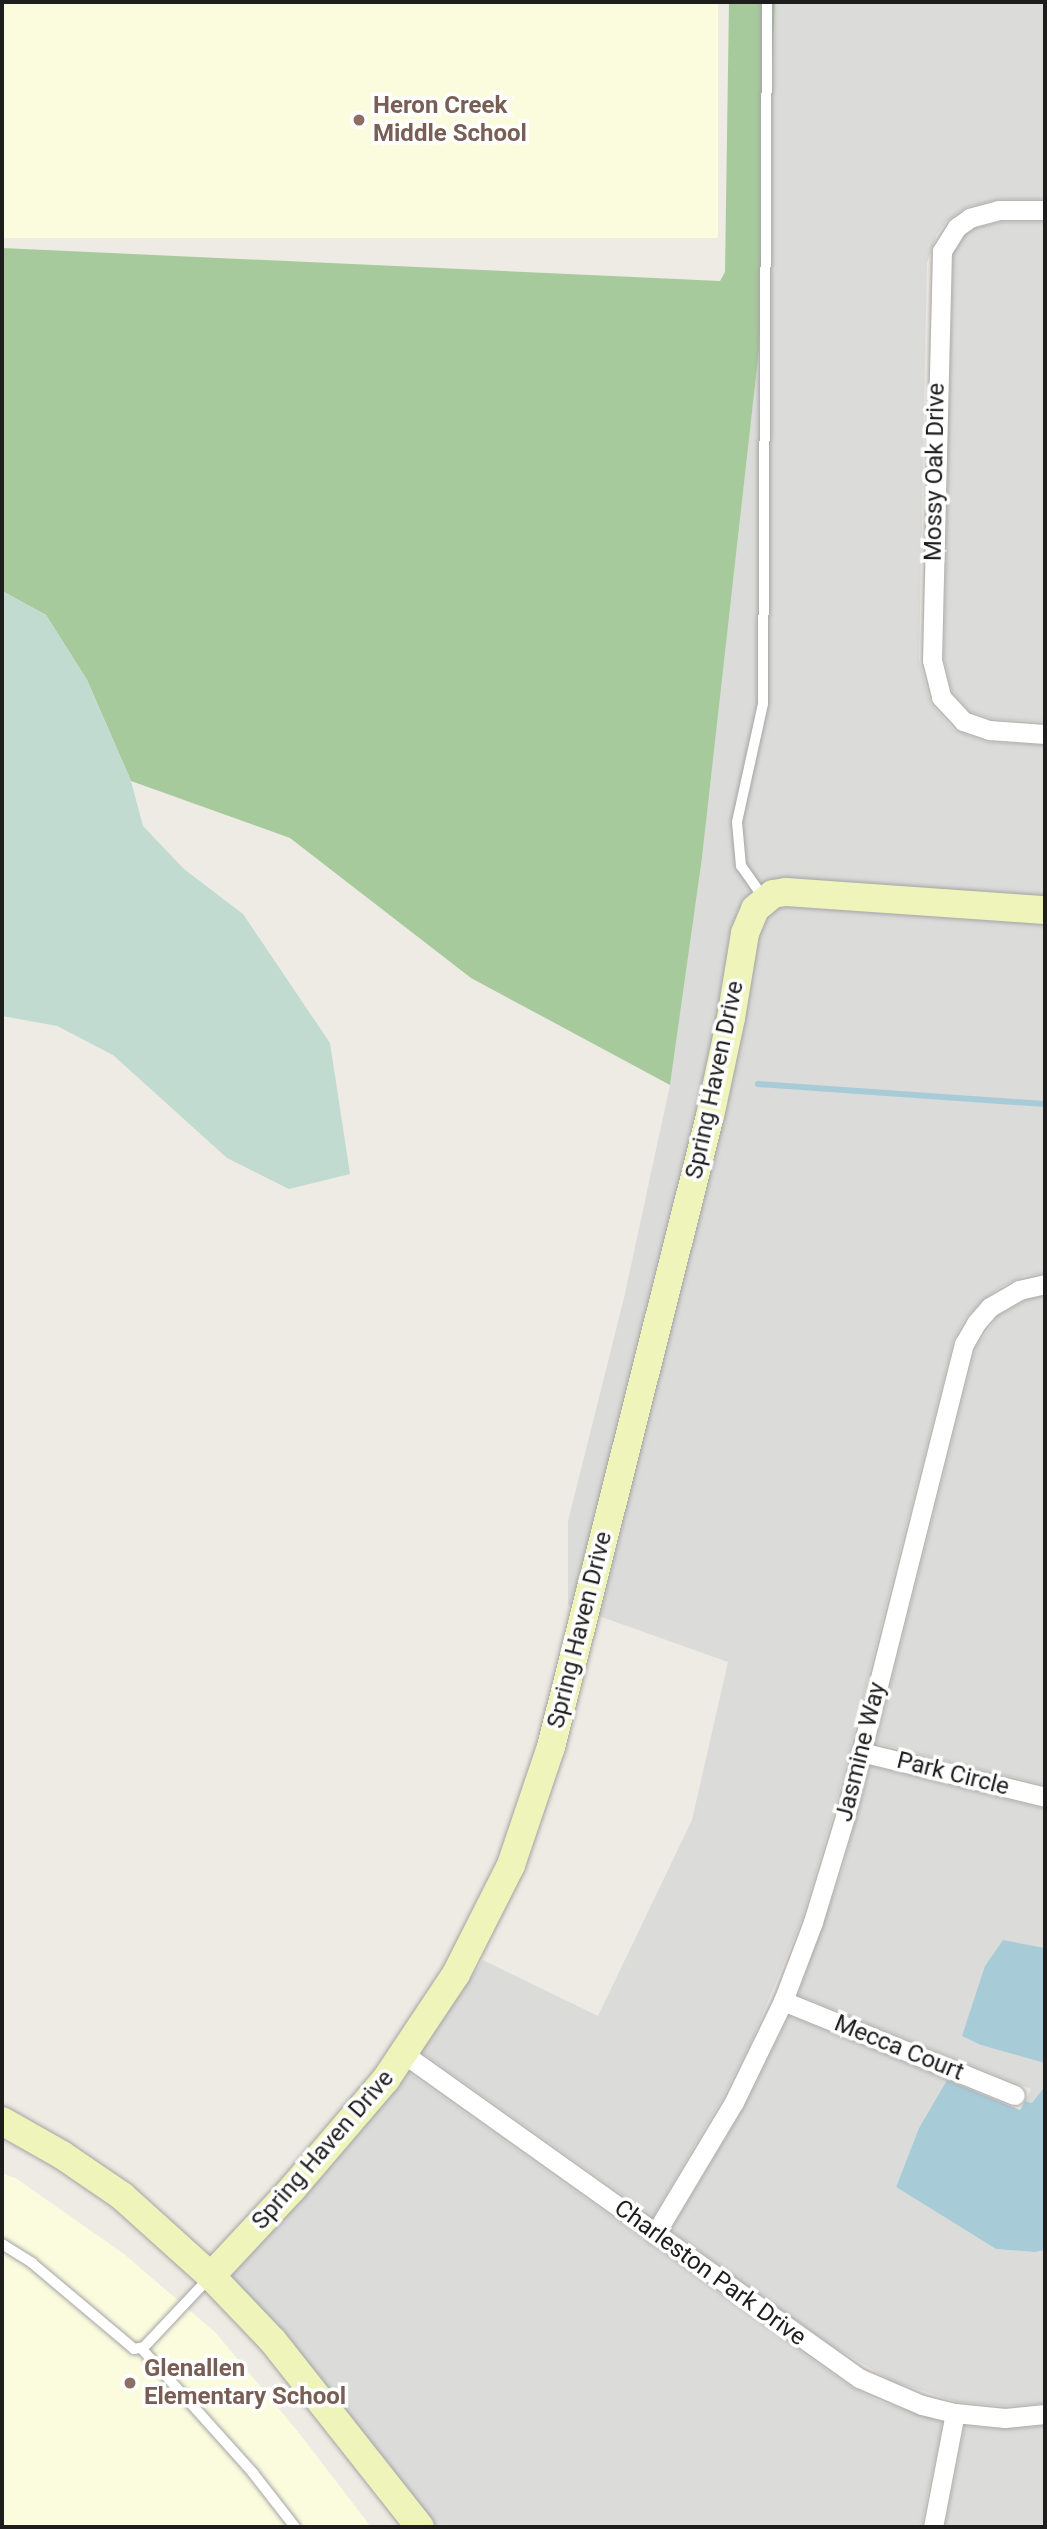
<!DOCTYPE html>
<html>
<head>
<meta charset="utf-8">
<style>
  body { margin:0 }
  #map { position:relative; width:1047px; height:2529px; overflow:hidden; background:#eeebe4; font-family:Roboto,sans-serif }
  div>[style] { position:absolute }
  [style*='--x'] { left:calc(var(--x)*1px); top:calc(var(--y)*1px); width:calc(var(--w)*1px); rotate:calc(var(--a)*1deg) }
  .residential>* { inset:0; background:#dbdbda }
  .education>* { inset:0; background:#fbfcde; transform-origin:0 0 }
  .forest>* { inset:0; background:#a7ca9c }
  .wetland>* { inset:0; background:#c2dbd1 }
  .water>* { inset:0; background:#a8cbd8 }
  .stream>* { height:6px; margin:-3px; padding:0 3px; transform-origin:3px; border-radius:3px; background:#a8cbd8 }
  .roads { filter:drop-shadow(0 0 2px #a4a4a4) drop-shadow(0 0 2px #a4a4a4) }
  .lane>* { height:10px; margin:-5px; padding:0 5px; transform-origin:5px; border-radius:5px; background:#fff }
  .street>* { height:19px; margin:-9.5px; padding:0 9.5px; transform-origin:9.5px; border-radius:9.5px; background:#fff }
  .secondary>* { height:28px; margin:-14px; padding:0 14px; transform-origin:14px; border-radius:14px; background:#eff4bb }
  .dots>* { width:19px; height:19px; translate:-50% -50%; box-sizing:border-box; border:4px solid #fff; border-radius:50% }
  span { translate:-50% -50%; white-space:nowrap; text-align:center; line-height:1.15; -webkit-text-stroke:7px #fff; paint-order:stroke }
  .education-label { font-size:24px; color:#785e54; font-weight:700 }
  .left { translate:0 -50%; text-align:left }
  .street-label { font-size:24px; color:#1d1d1d }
  .frame { position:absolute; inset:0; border:4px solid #1d1d1d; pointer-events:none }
</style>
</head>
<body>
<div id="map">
  <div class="residential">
    <i style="clip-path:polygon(775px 2px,1045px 2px,1045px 199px,1000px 199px,967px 207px,947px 221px,937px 234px,927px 263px,919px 660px,931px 704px,954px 730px,986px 742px,1045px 745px,1045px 898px,772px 883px,719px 1018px,698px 1114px,573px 1607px,568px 1605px,568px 1521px,624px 1298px,670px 1085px,702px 858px,759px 350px)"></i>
    <i style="clip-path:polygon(1000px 222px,1045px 222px,1045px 722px,993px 719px,970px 711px,952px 691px,944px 658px,953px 253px,965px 235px,975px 228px)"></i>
    <i style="clip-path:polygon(777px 905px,1045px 921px,1045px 1273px,1024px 1276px,1002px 1286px,983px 1300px,965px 1318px,953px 1341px,833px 1815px,802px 1919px,751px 2042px,723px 2097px,653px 2216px,420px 2051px,483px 1960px,598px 2016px,692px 1820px,728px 1662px,596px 1615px,760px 922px)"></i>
    <i style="clip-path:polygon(1045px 1296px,1045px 1785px,876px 1743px,976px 1347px,998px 1316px,1030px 1298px)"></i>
    <i style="clip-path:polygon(870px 1766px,1045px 1809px,1045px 1948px,1003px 1940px,981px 2045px,1045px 2062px,1045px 2086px,1032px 2103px,1025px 2101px,1031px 2089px,798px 1995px,842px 1871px)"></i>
    <i style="clip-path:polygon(789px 2016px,947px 2080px,919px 2128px,896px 2187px,996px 2249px,1035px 2252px,1045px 2250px,1045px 2403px,1006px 2406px,958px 2402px,892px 2381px,831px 2345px,671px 2230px,745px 2106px)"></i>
    <i style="clip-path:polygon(406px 2071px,851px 2387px,881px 2402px,942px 2422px,921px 2527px,436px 2527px,314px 2371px,227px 2275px)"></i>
    <i style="clip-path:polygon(965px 2426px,1004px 2429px,1045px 2426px,1045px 2527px,945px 2527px)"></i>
  </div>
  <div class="education">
    <i style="left:2px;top:2px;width:716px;height:236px"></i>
    <i style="clip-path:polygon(2px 2173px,17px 2179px,124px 2254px,216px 2333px,299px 2433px,371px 2527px,2px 2527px)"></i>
  </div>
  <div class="forest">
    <i style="clip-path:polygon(729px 2px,775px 2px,759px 350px,702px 858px,670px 1085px,471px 978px,290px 838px,131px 781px,87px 680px,46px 615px,2px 591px,2px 248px,720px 281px,725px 272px)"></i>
  </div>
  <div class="wetland">
    <i style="clip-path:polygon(2px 591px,46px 615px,87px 680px,131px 781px,143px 826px,184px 869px,243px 914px,330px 1043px,350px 1174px,289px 1189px,227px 1158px,113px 1055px,57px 1026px,2px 1016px)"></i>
  </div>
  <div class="water">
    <i style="clip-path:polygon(1003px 1940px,1045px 1948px,1045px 2063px,981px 2045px,962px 2036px,985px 1966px)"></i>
    <i style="clip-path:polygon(947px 2080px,1020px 2110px,1025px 2101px,1032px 2103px,1045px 2086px,1045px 2250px,1035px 2252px,996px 2249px,896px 2187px,919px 2128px)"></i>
  </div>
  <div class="stream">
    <i style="--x:758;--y:1084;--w:288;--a:4"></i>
  </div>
  <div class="roads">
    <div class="lane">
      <i style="--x:763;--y:897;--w:38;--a:-125"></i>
      <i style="--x:741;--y:866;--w:44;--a:-95.2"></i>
      <i style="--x:737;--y:822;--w:121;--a:-77.6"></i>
      <i style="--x:763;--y:704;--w:702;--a:-89.67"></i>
      <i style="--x:2;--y:2244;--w:36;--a:32"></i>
      <i style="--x:32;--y:2263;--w:133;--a:40.1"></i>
      <i style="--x:134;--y:2349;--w:10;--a:-11"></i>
      <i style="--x:144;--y:2347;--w:96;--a:-46.7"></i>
      <i style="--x:141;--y:2348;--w:168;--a:48.1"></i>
      <i style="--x:253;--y:2473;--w:68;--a:52.1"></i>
    </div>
    <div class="street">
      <i style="--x:1045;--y:210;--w:46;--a:180"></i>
      <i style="--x:999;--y:210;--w:30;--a:165"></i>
      <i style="--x:970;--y:218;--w:16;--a:145"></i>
      <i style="--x:957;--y:227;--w:28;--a:122"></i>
      <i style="--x:942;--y:251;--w:409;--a:91.4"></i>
      <i style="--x:932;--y:660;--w:38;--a:76"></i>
      <i style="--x:941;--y:697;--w:33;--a:47"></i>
      <i style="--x:963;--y:721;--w:28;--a:19"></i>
      <i style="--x:989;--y:730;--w:56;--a:4.1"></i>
      <i style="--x:861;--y:1752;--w:189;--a:13.7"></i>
      <i style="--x:783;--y:2001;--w:250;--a:22.1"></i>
      <i style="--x:404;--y:2054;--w:559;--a:35.45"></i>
      <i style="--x:859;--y:2378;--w:69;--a:23.2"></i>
      <i style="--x:922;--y:2405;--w:34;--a:14"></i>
      <i style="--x:955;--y:2413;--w:50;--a:5.7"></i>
      <i style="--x:1005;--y:2418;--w:40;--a:-5.7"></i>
      <i style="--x:655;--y:2234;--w:154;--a:-59.1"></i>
      <i style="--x:734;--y:2102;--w:112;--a:-64.1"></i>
      <i style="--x:783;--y:2001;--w:85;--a:-69.2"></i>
      <i style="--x:813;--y:1922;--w:110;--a:-73.1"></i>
      <i style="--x:845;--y:1817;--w:488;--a:-75.9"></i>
      <i style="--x:964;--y:1344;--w:24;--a:-60"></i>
      <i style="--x:976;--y:1323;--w:21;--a:-49"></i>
      <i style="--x:990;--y:1307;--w:34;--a:-30"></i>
      <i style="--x:1019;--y:1290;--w:27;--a:-13"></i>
      <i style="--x:933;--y:2527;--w:116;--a:-79.1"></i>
    </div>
    <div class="secondary">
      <i style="--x:2;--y:2121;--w:69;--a:29.5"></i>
      <i style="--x:62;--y:2155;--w:73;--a:34.3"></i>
      <i style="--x:122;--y:2196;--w:120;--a:42"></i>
      <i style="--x:211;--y:2276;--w:90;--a:46.4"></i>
      <i style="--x:273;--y:2341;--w:237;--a:51.7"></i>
      <i style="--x:211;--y:2276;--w:120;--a:-47"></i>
      <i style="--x:293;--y:2188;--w:143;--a:-49.5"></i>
      <i style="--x:386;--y:2079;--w:126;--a:-56.3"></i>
      <i style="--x:456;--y:1974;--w:122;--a:-63.2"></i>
      <i style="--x:511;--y:1865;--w:125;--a:-71.3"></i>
      <i style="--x:551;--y:1747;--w:651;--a:-75.86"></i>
      <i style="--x:710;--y:1116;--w:100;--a:-77.9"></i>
      <i style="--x:731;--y:1018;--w:86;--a:-80.6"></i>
      <i style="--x:745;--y:933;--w:26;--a:-67"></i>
      <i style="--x:755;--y:909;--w:23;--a:-40"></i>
      <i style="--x:773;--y:894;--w:13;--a:-9"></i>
      <i style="--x:786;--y:892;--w:260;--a:4"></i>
    </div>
  </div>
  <div class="dots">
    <i style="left:359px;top:120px;background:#8d6e63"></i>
    <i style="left:130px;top:2383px;background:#8d6e63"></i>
  </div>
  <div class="education-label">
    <span class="left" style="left:373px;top:120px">Heron Creek<br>Middle School</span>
    <span class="left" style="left:144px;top:2383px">Glenallen<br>Elementary School</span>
  </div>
  <div class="street-label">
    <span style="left:935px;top:472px;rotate:-89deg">Mossy Oak Drive</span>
    <span style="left:715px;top:1080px;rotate:-78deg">Spring Haven Drive</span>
    <span style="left:580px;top:1630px;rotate:-76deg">Spring Haven Drive</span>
    <span style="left:861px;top:1752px;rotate:-76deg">Jasmine Way</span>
    <span style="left:953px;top:1774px;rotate:14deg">Park Circle</span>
    <span style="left:899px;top:2048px;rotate:22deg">Mecca Court</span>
    <span style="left:323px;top:2150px;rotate:-49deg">Spring Haven Drive</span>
    <span style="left:710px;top:2273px;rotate:36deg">Charleston Park Drive</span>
  </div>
  <div class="frame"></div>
</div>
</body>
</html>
